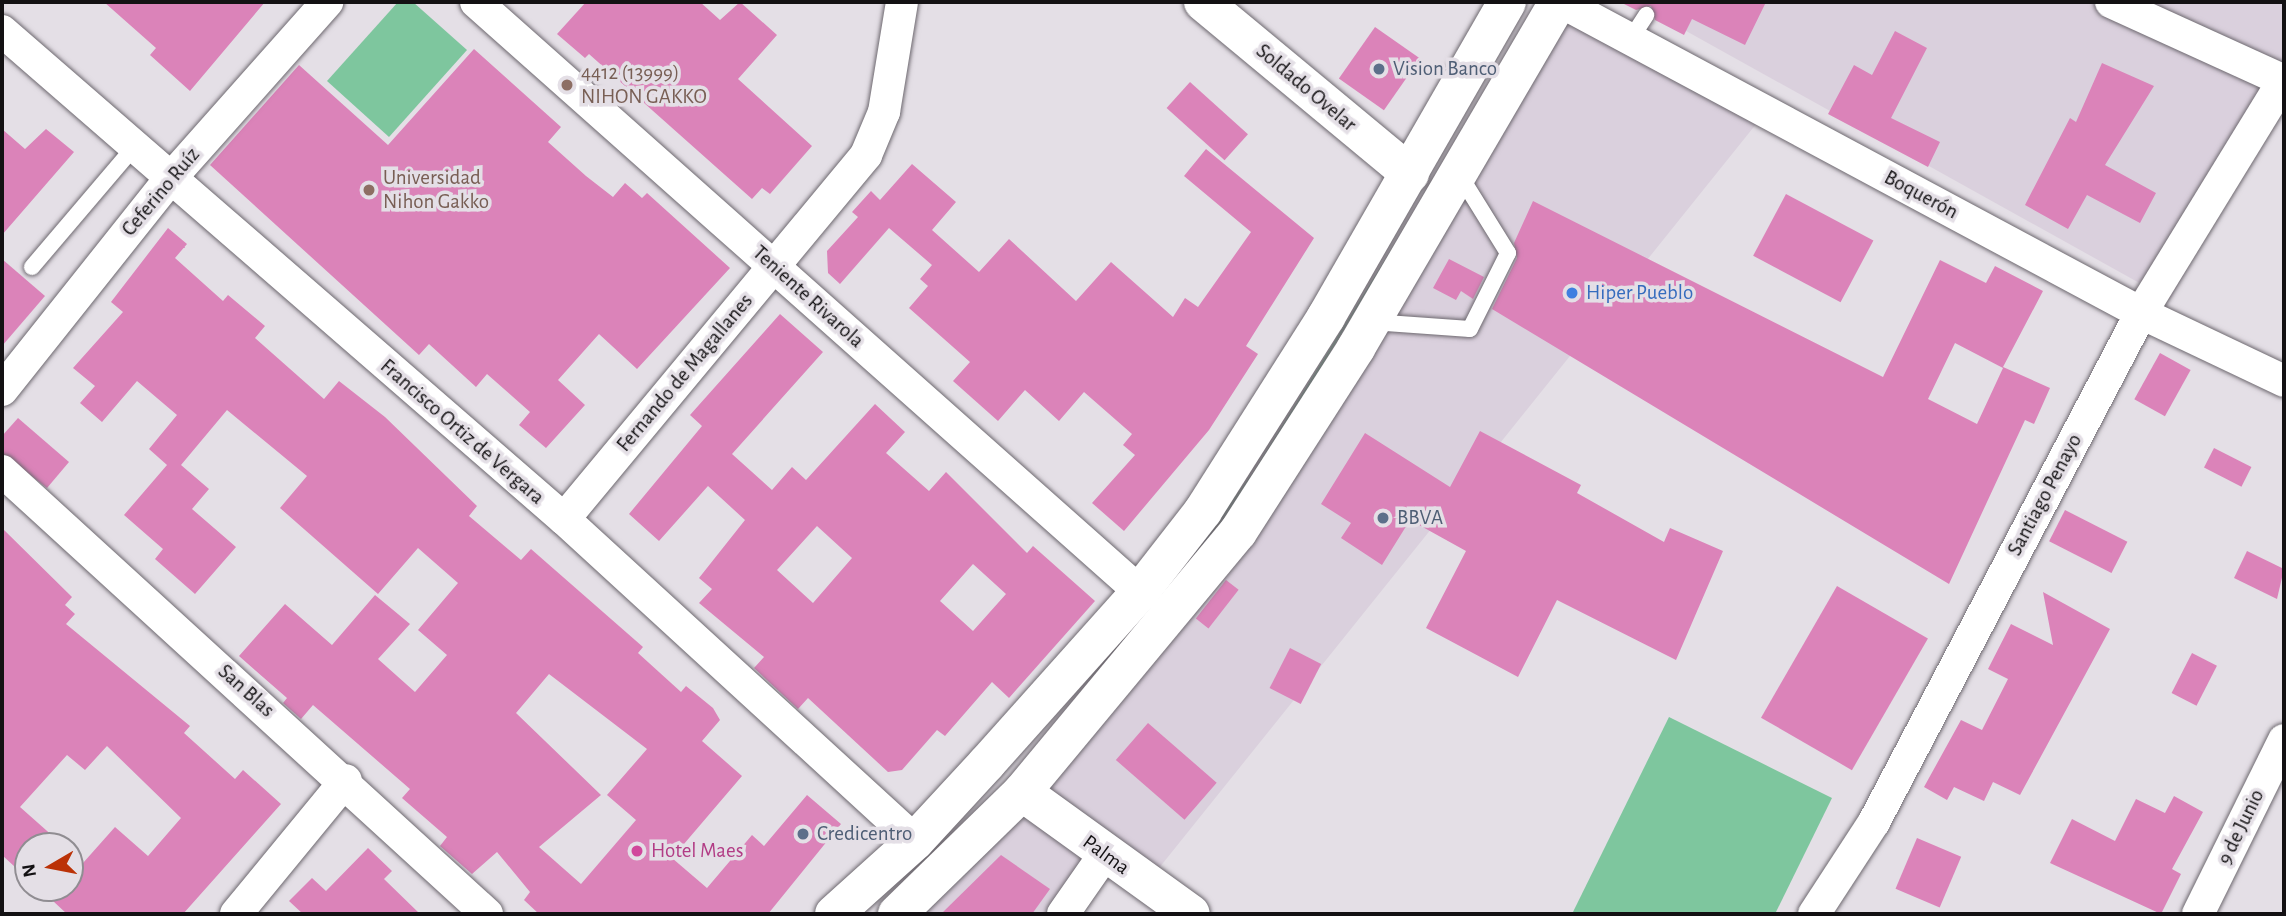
<!DOCTYPE html>
<html>
<head>
<meta charset="utf-8">
<style>
  body { margin:0 }
  #map { position:relative; width:2286px; height:916px; overflow:hidden; background:#e4dfe6; font-family:"Alegreya Sans",sans-serif }
  div>[style] { position:absolute }
  [style*='--x'] { left:calc(var(--x)*1px); top:calc(var(--y)*1px); width:calc(var(--w)*1px); rotate:calc(var(--a)*1deg) }
  .built>* { inset:0; background:#dad0dd }
  .green>* { inset:0; background:#7ec69e }
  .building>* { inset:0; background:#db83b9; transform-origin:0 0 }
  .roads { filter:drop-shadow(0 0 2px #6d686f) drop-shadow(0 0 2px #6d686f) }
  .service>* { height:16px; margin:-8px; padding:0 8px; transform-origin:8px; border-radius:8px; background:#fff }
  .minor>* { height:32px; margin:-16px; padding:0 16px; transform-origin:16px; border-radius:16px; background:#fff }
  .tertiary>* { height:38px; margin:-19px; padding:0 19px; transform-origin:19px; border-radius:19px; background:#fff }
  .secondary>* { height:38px; margin:-19px; padding:0 19px; transform-origin:19px; border-radius:19px; background:#fff }
  .trunk>* { height:38px; margin:-19px; padding:0 19px; transform-origin:19px; border-radius:19px; background:#fff }
  .dots>* { width:19px; height:19px; translate:-50% -50%; box-sizing:border-box; border:4px solid #e4dfe6; border-radius:50% }
  span { translate:-50% -50%; white-space:nowrap; text-align:center; line-height:1.15; -webkit-text-stroke:7px #e4dfe6; paint-order:stroke }
  .service-label { font-size:21px; color:#4e5e75 }
  .left { translate:0 -50%; text-align:left }
  .education-label { font-size:21px; color:#785e54 }
  .street-label { font-size:21px; color:#131113 }
  .shop-label { font-size:21px; color:#366cbe }
  .hotel-label { font-size:21px; color:#b23c85 }
  .frame { position:absolute; inset:0; border:4px solid #131113; pointer-events:none }
  .north { position:absolute; left:14px; top:832px; width:70px; height:70px; box-sizing:border-box; background:#e4dfe6; border:2px solid #908d92; border-radius:50%; rotate:260deg; font-size:19px; font-weight:700; line-height:28px; text-align:center; color:#131113 }
  .north::after { content:''; display:block; margin:auto; width:24px; height:32px; background:#bb3207; clip-path:polygon(50% 0,100% 100%,50% 72%,0 100%) }
</style>
</head>
<body>
<div id="map">
  <div class="built">
    <i style="clip-path:polygon(1634px 2px,2284px 2px,2284px 90px,2170px 300px)"></i>
    <i style="clip-path:polygon(1566px 22px,1769px 108px,1147px 883px,1104px 856px,1063px 914px,908px 914px,1055px 782px,1246px 550px)"></i>
  </div>
  <div class="green">
    <i style="clip-path:polygon(398px 2px,413px 2px,467px 50px,389px 137px,327px 81px)"></i>
    <i style="clip-path:polygon(1406px 226px,1258px 473px,1165px 598px,1162px 595px,1254px 471px)"></i>
    <i style="clip-path:polygon(1669px 717px,1832px 798px,1775px 914px,1572px 914px)"></i>
  </div>
  <div class="building">
    <i style="clip-path:polygon(104px 2px,265px 2px,190px 91px,150px 55px,156px 48px)"></i>
    <i style="clip-path:polygon(586px 2px,700px 2px,720px 20px,740px 2px,777px 35px,738px 79px,812px 146px,770px 194px,762px 188px,752px 199px,589px 54px,585px 58px,557px 34px)"></i>
    <i style="clip-path:polygon(1620px 2px,1766px 2px,1745px 45px,1692px 19px,1684px 35px,1655px 20px,1651px 6px,1636px 10px)"></i>
    <i style="left:1375px;top:27px;width:55px;height:63px;rotate:35deg"></i>
    <i style="clip-path:polygon(1895px 31px,1927px 48px,1891px 118px,1940px 142px,1928px 167px,1828px 114px,1854px 65px,1872px 75px)"></i>
    <i style="clip-path:polygon(474px 49px,561px 127px,548px 142px,586px 176px,613px 197px,625px 183px,642px 198px,647px 193px,730px 268px,637px 369px,599px 334px,558px 380px,585px 405px,546px 448px,519px 425px,530px 412px,487px 374px,476px 387px,429px 344px,419px 355px,210px 165px,299px 65px,388px 145px)"></i>
    <i style="clip-path:polygon(2102px 63px,2154px 86px,2105px 165px,2156px 193px,2140px 223px,2087px 195px,2068px 229px,2025px 205px,2070px 118px,2076px 122px)"></i>
    <i style="left:1190px;top:82px;width:78px;height:35px;rotate:42deg"></i>
    <i style="clip-path:polygon(2px 129px,25px 149px,46px 129px,74px 152px,2px 235px)"></i>
    <i style="clip-path:polygon(1206px 149px,1314px 238px,1246px 346px,1258px 354px,1209px 430px,1124px 531px,1092px 503px,1135px 455px,1123px 445px,1132px 434px,1084px 392px,1059px 421px,1025px 390px,998px 421px,953px 381px,970px 362px,909px 308px,928px 286px,920px 279px,932px 265px,889px 228px,840px 284px,828px 273px,827px 251px,858px 217px,852px 212px,871px 191px,880px 200px,912px 164px,956px 202px,932px 230px,979px 272px,1009px 239px,1076px 301px,1111px 262px,1173px 317px,1185px 298px,1198px 307px,1251px 232px,1184px 176px)"></i>
    <i style="left:1786px;top:194px;width:99px;height:70px;rotate:28deg"></i>
    <i style="clip-path:polygon(evenodd,1533px 201px,1883px 377px,1940px 260px,1986px 283px,1995px 266px,2043px 291px,2003px 367px,2050px 388px,2034px 424px,2025px 420px,1949px 584px,1492px 309px,1517px 258px,1514px 243px,1533px 201px,1955px 343px,2003px 368px,1977px 424px,1928px 399px,1955px 343px)"></i>
    <i style="clip-path:polygon(evenodd,168px 228px,187px 244px,175px 258px,223px 301px,228px 295px,265px 326px,255px 338px,324px 399px,339px 381px,385px 417px,477px 506px,469px 516px,521px 560px,531px 549px,643px 647px,638px 653px,681px 692px,686px 686px,713px 708px,720px 720px,702px 741px,742px 776px,672px 858px,707px 888px,752px 835px,764px 846px,807px 795px,841px 824px,768px 914px,539px 914px,524px 900px,530px 892px,497px 852px,472px 874px,440px 846px,447px 837px,402px 798px,410px 789px,313px 705px,301px 719px,283px 703px,287px 698px,239px 656px,285px 604px,332px 645px,375px 595px,410px 624px,378px 659px,415px 692px,447px 655px,418px 630px,458px 583px,418px 548px,378px 594px,280px 508px,307px 476px,227px 410px,181px 465px,209px 489px,192px 509px,236px 547px,195px 594px,155px 559px,163px 549px,124px 515px,167px 465px,149px 449px,177px 415px,137px 381px,102px 422px,80px 403px,95px 386px,73px 368px,123px 312px,111px 302px,168px 228px,549px 674px,647px 749px,607px 795px,636px 820px,581px 884px,539px 847px,601px 795px,516px 713px,549px 674px)"></i>
    <i style="clip-path:polygon(2px 259px,45px 296px,2px 346px)"></i>
    <i style="clip-path:polygon(1449px 259px,1484px 277px,1473px 299px,1461px 291px,1456px 300px,1433px 288px)"></i>
    <i style="clip-path:polygon(evenodd,780px 314px,823px 352px,732px 454px,772px 490px,792px 467px,806px 480px,875px 404px,905px 432px,886px 453px,929px 491px,946px 472px,1027px 553px,1033px 546px,1095px 601px,1009px 698px,992px 682px,945px 736px,937px 730px,902px 770px,888px 772px,808px 698px,798px 709px,754px 668px,764px 657px,699px 603px,712px 589px,699px 578px,745px 520px,708px 486px,659px 541px,629px 514px,702px 426px,690px 415px,780px 314px,817px 526px,852px 558px,813px 603px,777px 570px,817px 526px,780px 314px,973px 564px,1006px 594px,973px 631px,940px 601px,973px 564px)"></i>
    <i style="left:2160px;top:353px;width:35px;height:53px;rotate:29deg"></i>
    <i style="clip-path:polygon(18px 418px,69px 462px,47px 488px,2px 453px,2px 436px)"></i>
    <i style="clip-path:polygon(1480px 431px,1581px 485px,1577px 493px,1664px 542px,1670px 528px,1723px 551px,1676px 660px,1557px 600px,1518px 677px,1426px 628px,1466px 551px,1410px 520px,1382px 565px,1341px 538px,1351px 523px,1321px 504px,1365px 433px,1450px 487px)"></i>
    <i style="left:2214px;top:448px;width:42px;height:22px;rotate:27deg"></i>
    <i style="left:2065px;top:510px;width:70px;height:35px;rotate:27deg"></i>
    <i style="clip-path:polygon(2px 528px,72px 597px,65px 605px,75px 614px,66px 624px,190px 726px,184px 733px,235px 779px,243px 770px,281px 804px,183px 914px,67px 914px,39px 888px,70px 888px,70px 851px,83px 863px,115px 827px,148px 856px,181px 818px,107px 746px,85px 770px,67px 755px,20px 807px,64px 846px,28px 846px,28px 879px,2px 855px)"></i>
    <i style="clip-path:polygon(2247px 551px,2284px 569px,2277px 599px,2234px 578px)"></i>
    <i style="left:1226px;top:580px;width:16px;height:49px;rotate:38deg"></i>
    <i style="left:1837px;top:586px;width:105px;height:152px;rotate:30deg"></i>
    <i style="clip-path:polygon(2043px 592px,2110px 629px,2020px 795px,1993px 782px,1984px 801px,1954px 787px,1947px 800px,1924px 787px,1961px 720px,1982px 730px,2008px 679px,1988px 669px,2011px 624px,2053px 645px)"></i>
    <i style="left:1290px;top:648px;width:35px;height:45px;rotate:27deg"></i>
    <i style="left:2192px;top:653px;width:28px;height:45px;rotate:27deg"></i>
    <i style="left:1148px;top:723px;width:91px;height:49px;rotate:41deg"></i>
    <i style="clip-path:polygon(2174px 796px,2203px 812px,2172px 869px,2181px 874px,2161px 914px,2050px 863px,2072px 819px,2115px 841px,2136px 799px,2165px 813px)"></i>
    <i style="left:1917px;top:838px;width:48px;height:55px;rotate:23deg"></i>
    <i style="clip-path:polygon(368px 848px,392px 871px,384px 879px,420px 914px,303px 914px,289px 901px,312px 878px,326px 891px)"></i>
    <i style="clip-path:polygon(1001px 855px,1050px 889px,1032px 914px,941px 914px)"></i>
  </div>
  <div class="roads">
    <div class="service">
      <i style="--x:1630;--y:40;--w:30;--a:-57"></i>
      <i style="--x:32;--y:267;--w:157;--a:-49.6"></i>
      <i style="--x:1372;--y:322;--w:98;--a:4.1"></i>
      <i style="--x:1470;--y:329;--w:85;--a:-63.4"></i>
      <i style="--x:1508;--y:253;--w:93;--a:-121.8"></i>
    </div>
    <div class="minor">
      <i style="--x:476;--y:2;--w:888;--a:41.62"></i>
      <i style="--x:1561;--y:2;--w:658;--a:28.2"></i>
      <i style="--x:2141;--y:313;--w:158;--a:25.4"></i>
      <i style="--x:2111;--y:2;--w:190;--a:24.5"></i>
      <i style="--x:2;--y:31;--w:744;--a:40.97"></i>
      <i style="--x:564;--y:519;--w:476;--a:42.5"></i>
      <i style="--x:2;--y:390;--w:270;--a:-51.5"></i>
      <i style="--x:170;--y:179;--w:237;--a:-48.4"></i>
      <i style="--x:2;--y:471;--w:657;--a:42.41"></i>
      <i style="--x:564;--y:519;--w:473;--a:-50.3"></i>
      <i style="--x:866;--y:155;--w:47;--a:-67.3"></i>
      <i style="--x:884;--y:112;--w:111;--a:-80.7"></i>
      <i style="--x:236;--y:914;--w:173;--a:-50.6"></i>
      <i style="--x:1063;--y:914;--w:72;--a:-55.2"></i>
      <i style="--x:1814;--y:914;--w:110;--a:-56.9"></i>
      <i style="--x:1874;--y:822;--w:575;--a:-62.32"></i>
      <i style="--x:2141;--y:313;--w:273;--a:-58.5"></i>
      <i style="--x:2198;--y:914;--w:194;--a:-63.7"></i>
    </div>
    <div class="tertiary">
      <i style="--x:1022;--y:792;--w:208;--a:35.8"></i>
    </div>
    <div class="secondary">
      <i style="--x:1203;--y:2;--w:269;--a:39.7"></i>
    </div>
    <div class="trunk">
      <i style="--x:834;--y:914;--w:109;--a:-42"></i>
      <i style="--x:915;--y:841;--w:106;--a:-47.3"></i>
      <i style="--x:987;--y:763;--w:229;--a:-48.2"></i>
      <i style="--x:1140;--y:592;--w:103;--a:-52.1"></i>
      <i style="--x:1203;--y:511;--w:230;--a:-57.6"></i>
      <i style="--x:1326;--y:317;--w:363;--a:-60.1"></i>
      <i style="--x:897;--y:914;--w:175;--a:-44.3"></i>
      <i style="--x:1022;--y:792;--w:338;--a:-50.3"></i>
      <i style="--x:1238;--y:532;--w:219;--a:-57.3"></i>
      <i style="--x:1356;--y:348;--w:401;--a:-59.7"></i>
    </div>
  </div>
  <div class="dots">
    <i style="left:1379px;top:69px;background:#5c6f8a"></i>
    <i style="left:567px;top:85px;background:#8d6e63"></i>
    <i style="left:369px;top:190px;background:#8d6e63"></i>
    <i style="left:1572px;top:293px;background:#3f7fe0"></i>
    <i style="left:1383px;top:518px;background:#5c6f8a"></i>
    <i style="left:803px;top:834px;background:#5c6f8a"></i>
    <i style="left:637px;top:851px;background:#d1479c"></i>
  </div>
  <div class="service-label">
    <span class="left" style="left:1393px;top:69px">Vision Banco</span>
    <span class="left" style="left:1397px;top:518px">BBVA</span>
    <span class="left" style="left:817px;top:834px">Credicentro</span>
  </div>
  <div class="education-label">
    <span class="left" style="left:581px;top:85px">4412 (13999)<br>NIHON GAKKO</span>
    <span class="left" style="left:383px;top:190px">Universidad<br>Nihon Gakko</span>
  </div>
  <div class="street-label">
    <span style="left:1306px;top:88px;rotate:40deg">Soldado Ovelar</span>
    <span style="left:161px;top:192px;rotate:-50deg">Ceferino Ruíz</span>
    <span style="left:1921px;top:195px;rotate:28deg">Boquerón</span>
    <span style="left:808px;top:297px;rotate:42deg">Teniente Rivarola</span>
    <span style="left:685px;top:373px;rotate:-50deg">Fernando de Magallanes</span>
    <span style="left:462px;top:432px;rotate:41deg">Francisco Ortiz de Vergara</span>
    <span style="left:2045px;top:495px;rotate:-62deg">Santiago Penayo</span>
    <span style="left:246px;top:691px;rotate:42deg">San Blas</span>
    <span style="left:2241px;top:827px;rotate:-64deg">9 de Junio</span>
    <span style="left:1106px;top:855px;rotate:36deg">Palma</span>
  </div>
  <div class="shop-label">
    <span class="left" style="left:1586px;top:293px">Hiper Pueblo</span>
  </div>
  <div class="hotel-label">
    <span class="left" style="left:651px;top:851px">Hotel Maes</span>
  </div>
  <div class="frame"></div>
  <div class="north">N</div>
</div>
</body>
</html>
